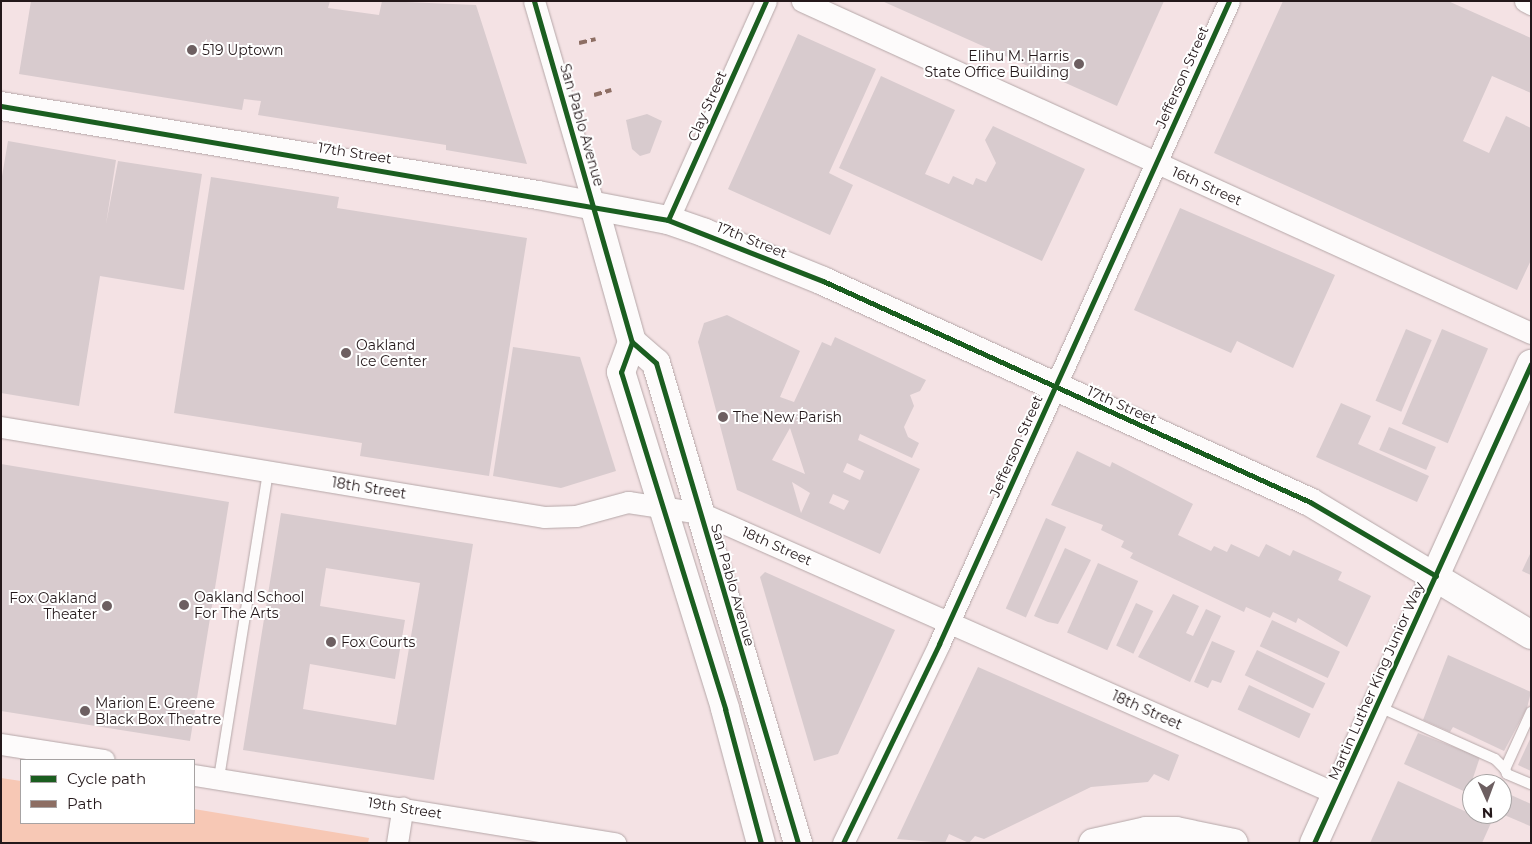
<!DOCTYPE html>
<html>
<head>
<meta charset="utf-8">
<style>
  body { margin:0 }
  #map { position:relative; width:1532px; height:844px; overflow:hidden; background:#f4e2e4; font-family:Montserrat,sans-serif }
  div>[style] { position:absolute }
  [style*='--x'] { left:calc(var(--x)*1px); top:calc(var(--y)*1px); width:calc(var(--w)*1px); rotate:calc(var(--a)*1deg) }
  .green>* { inset:0; background:#f7c8b5 }
  .building>* { inset:0; background:#d8cbce; transform-origin:0 0 }
  .roads { filter:drop-shadow(0 0 1px #b5a7a8) drop-shadow(0 0 1px #b5a7a8) }
  .lane>* { height:10px; margin:-5px; padding:0 5px; transform-origin:5px; border-radius:5px; background:#fdfbfb }
  .street>* { height:21px; margin:-10.5px; padding:0 10.5px; transform-origin:10.5px; border-radius:10.5px; background:#fdfbfb }
  .secondary>* { height:28px; margin:-14px; padding:0 14px; transform-origin:14px; border-radius:14px; background:#fdfbfb }
  .quiet>* { height:4px; margin-top:-2px; transform-origin:0; background:repeating-linear-gradient(90deg,#8d6e63 0 8px,transparent 0 12px) }
  .cycleway>* { height:5px; margin:-2.5px; padding:0 2.5px; transform-origin:2.5px; border-radius:2.5px; background:#1b5e20 }
  .dots>* { width:14px; height:14px; translate:-50% -50%; box-sizing:border-box; border:2px solid #fff; border-radius:50% }
  span { translate:-50% -50%; white-space:nowrap; text-align:center; line-height:1.15; -webkit-text-stroke:4px #fff; paint-order:stroke }
  .poi-label { font-size:14px; color:#24181a }
  .left { translate:0 -50%; text-align:left }
  .right { translate:-100% -50%; text-align:right }
  .street-label { font-size:14px; color:#24181a }
  .frame { position:absolute; inset:0; border:2px solid #24181a; pointer-events:none }
  .legend { position:absolute; left:20px; top:759px; width:175px; height:65px; box-sizing:border-box; background:#fff; border:1px solid #a7a3a3; margin:0; padding:6px 9px; list-style:none; font-size:15px; color:#24181a }
  .legend li { display:flex; align-items:center; gap:10px; height:25px }
  .legend b { width:25px; border:1px solid #a7a3a3 }
  .north { position:absolute; left:1462px; top:774px; width:50px; height:50px; box-sizing:border-box; background:#fff; border:1px solid #a7a3a3; border-radius:50%; rotate:178deg; font-size:14px; font-weight:700; line-height:20px; text-align:center; color:#24181a }
  .north::after { content:''; display:block; margin:auto; width:18px; height:22px; background:#6d5f61; clip-path:polygon(50% 0,100% 100%,50% 72%,0 100%) }
</style>
</head>
<body>
<div id="map">
  <div class="green">
    <i style="clip-path:polygon(1px 778px,21px 781px,21px 823px,194px 823px,194px 809px,369px 838px,368px 843px,1px 843px)"></i>
  </div>
  <div class="building">
    <i style="clip-path:polygon(31px 1px,330px 1px,328px 8px,379px 15px,382px 1px,476px 5px,527px 164px,446px 150px,446px 145px,258px 115px,261px 101px,244px 99px,242px 110px,19px 74px)"></i>
    <i style="clip-path:polygon(882px 1px,1164px 1px,1117px 106px)"></i>
    <i style="clip-path:polygon(1283px 1px,1448px 1px,1531px 38px,1531px 93px,1492px 76px,1463px 141px,1489px 153px,1506px 116px,1531px 128px,1531px 260px,1517px 290px,1214px 153px)"></i>
    <i style="clip-path:polygon(798px 34px,876px 69px,829px 173px,853px 185px,830px 235px,728px 189px)"></i>
    <i style="clip-path:polygon(881px 76px,955px 110px,925px 174px,949px 184px,953px 176px,973px 185px,976px 178px,986px 182px,996px 163px,985px 140px,993px 126px,1085px 169px,1042px 261px,839px 168px)"></i>
    <i style="clip-path:polygon(647px 114px,662px 121px,650px 153px,640px 156px,632px 149px,626px 120px)"></i>
    <i style="clip-path:polygon(8px 141px,116px 160px,106px 224px,118px 161px,202px 174px,184px 290px,100px 276px,79px 406px,1px 393px,1px 182px)"></i>
    <i style="clip-path:polygon(211px 177px,339px 197px,337px 208px,527px 238px,489px 476px,360px 456px,362px 443px,174px 413px)"></i>
    <i style="clip-path:polygon(1180px 208px,1335px 275px,1293px 368px,1237px 341px,1231px 353px,1134px 310px)"></i>
    <i style="clip-path:polygon(evenodd,727px 315px,800px 351px,780px 397px,794px 402px,822px 342px,831px 346px,835px 337px,926px 380px,920px 391px,910px 395px,914px 406px,904px 427px,908px 437px,919px 443px,912px 458px,860px 434px,858px 440px,920px 469px,880px 554px,737px 490px,698px 342px,704px 323px,727px 315px,790px 428px,805px 474px,772px 460px,790px 428px,727px 315px,847px 463px,864px 471px,860px 480px,843px 472px,847px 463px,727px 315px,792px 482px,810px 493px,801px 513px,792px 482px,727px 315px,833px 494px,849px 501px,844px 510px,829px 503px,833px 494px)"></i>
    <i style="left:1406px;top:329px;width:28px;height:78px;rotate:23deg"></i>
    <i style="left:1442px;top:329px;width:50px;height:103px;rotate:23deg"></i>
    <i style="clip-path:polygon(513px 347px,580px 357px,616px 471px,561px 488px,493px 476px)"></i>
    <i style="clip-path:polygon(1341px 403px,1371px 416px,1358px 444px,1429px 476px,1417px 502px,1316px 457px)"></i>
    <i style="left:1389px;top:427px;width:51px;height:25px;rotate:23deg"></i>
    <i style="clip-path:polygon(1077px 451px,1110px 467px,1112px 462px,1193px 504px,1178px 535px,1211px 551px,1214px 546px,1227px 552px,1231px 544px,1259px 557px,1266px 544px,1290px 556px,1293px 550px,1342px 572px,1338px 580px,1371px 596px,1347px 647px,1298px 618px,1296px 623px,1273px 612px,1270px 618px,1246px 607px,1244px 612px,1130px 558px,1133px 553px,1121px 547px,1124px 541px,1101px 530px,1103px 525px,1051px 505px)"></i>
    <i style="clip-path:polygon(1px 464px,229px 502px,190px 741px,1px 711px)"></i>
    <i style="clip-path:polygon(evenodd,281px 513px,473px 544px,434px 780px,243px 750px,281px 513px,326px 568px,420px 583px,396px 725px,303px 709px,310px 664px,395px 679px,405px 620px,320px 606px,326px 568px)"></i>
    <i style="left:1046px;top:518px;width:22px;height:99px;rotate:24deg"></i>
    <i style="clip-path:polygon(1065px 548px,1091px 560px,1058px 624px,1048px 622px,1034px 616px)"></i>
    <i style="clip-path:polygon(1531px 552px,1531px 575px,1522px 571px)"></i>
    <i style="left:1098px;top:563px;width:44px;height:76px;rotate:24deg"></i>
    <i style="clip-path:polygon(765px 572px,895px 630px,838px 754px,814px 761px,760px 577px)"></i>
    <i style="clip-path:polygon(1173px 594px,1199px 606px,1186px 633px,1193px 636px,1206px 609px,1221px 616px,1190px 682px,1138px 657px)"></i>
    <i style="left:1136px;top:603px;width:19px;height:47px;rotate:25deg"></i>
    <i style="left:1272px;top:620px;width:75px;height:29px;rotate:25deg"></i>
    <i style="clip-path:polygon(1212px 641px,1235px 651px,1221px 683px,1212px 680px,1208px 688px,1194px 682px)"></i>
    <i style="left:1257px;top:650px;width:76px;height:28px;rotate:26deg"></i>
    <i style="clip-path:polygon(1448px 655px,1531px 692px,1527px 708px,1504px 751px,1453px 727px,1450px 732px,1423px 720px)"></i>
    <i style="clip-path:polygon(978px 667px,1179px 755px,1169px 781px,1154px 774px,1148px 782px,1091px 787px,984px 839px,975px 836px,969px 843px,949px 834px,945px 843px,897px 839px)"></i>
    <i style="left:1249px;top:685px;width:68px;height:27px;rotate:25deg"></i>
    <i style="clip-path:polygon(1418px 733px,1480px 757px,1468px 793px,1404px 764px)"></i>
    <i style="clip-path:polygon(1531px 737px,1531px 771px,1518px 765px)"></i>
    <i style="clip-path:polygon(1398px 781px,1491px 823px,1482px 843px,1370px 843px)"></i>
    <i style="clip-path:polygon(1502px 791px,1531px 804px,1530px 826px,1502px 814px)"></i>
  </div>
  <div class="roads">
    <div class="lane">
      <i style="--x:1377;--y:706;--w:129;--a:24.2"></i>
      <i style="--x:1495;--y:759;--w:14;--a:45"></i>
      <i style="--x:1531;--y:712;--w:63;--a:114.5"></i>
      <i style="--x:1505;--y:769;--w:5;--a:68"></i>
      <i style="--x:1507;--y:774;--w:26;--a:23"></i>
      <i style="--x:219;--y:778;--w:311;--a:-80.9"></i>
    </div>
    <div class="street">
      <i style="--x:534;--y:1;--w:214;--a:73.7"></i>
      <i style="--x:802;--y:1;--w:801;--a:24.49"></i>
      <i style="--x:1525;--y:1;--w:7;--a:27"></i>
      <i style="--x:668;--y:220;--w:240;--a:-65.9"></i>
      <i style="--x:1;--y:427;--w:550;--a:9.41"></i>
      <i style="--x:544;--y:517;--w:32;--a:-2"></i>
      <i style="--x:576;--y:516;--w:54;--a:-15.1"></i>
      <i style="--x:628;--y:502;--w:74;--a:8.6"></i>
      <i style="--x:701;--y:513;--w:695;--a:23.84"></i>
      <i style="--x:1;--y:744;--w:104;--a:8.8"></i>
      <i style="--x:194;--y:775;--w:427;--a:9.2"></i>
      <i style="--x:397;--y:843;--w:36;--a:-81"></i>
      <i style="--x:843;--y:843;--w:221;--a:-64.2"></i>
      <i style="--x:939;--y:644;--w:705;--a:-65.72"></i>
    </div>
    <div class="secondary">
      <i style="--x:1;--y:106;--w:544;--a:9.41"></i>
      <i style="--x:538;--y:195;--w:132;--a:10.9"></i>
      <i style="--x:668;--y:220;--w:39;--a:19"></i>
      <i style="--x:705;--y:233;--w:127;--a:22.1"></i>
      <i style="--x:823;--y:281;--w:535;--a:24.41"></i>
      <i style="--x:1310;--y:502;--w:258;--a:31"></i>
      <i style="--x:594;--y:206;--w:141;--a:74.4"></i>
      <i style="--x:632;--y:342;--w:32;--a:41"></i>
      <i style="--x:656;--y:363;--w:501;--a:73.52"></i>
      <i style="--x:632;--y:342;--w:32;--a:110"></i>
      <i style="--x:621;--y:372;--w:353;--a:72.8"></i>
      <i style="--x:725;--y:709;--w:139;--a:75"></i>
      <i style="--x:1093;--y:843;--w:54;--a:-12.8"></i>
      <i style="--x:1146;--y:831;--w:30;--a:0"></i>
      <i style="--x:1176;--y:831;--w:59;--a:11.7"></i>
      <i style="--x:1314;--y:843;--w:526;--a:-65.63"></i>
    </div>
  </div>
  <div class="quiet">
    <i style="--x:579;--y:43;--w:17;--a:-13"></i>
    <i style="--x:594;--y:95;--w:18;--a:-16"></i>
  </div>
  <div class="cycleway">
    <i style="--x:534;--y:1;--w:355;--a:74"></i>
    <i style="--x:632;--y:342;--w:32;--a:41"></i>
    <i style="--x:656;--y:363;--w:501;--a:73.52"></i>
    <i style="--x:1;--y:106;--w:677;--a:9.7"></i>
    <i style="--x:668;--y:220;--w:167;--a:21.5"></i>
    <i style="--x:823;--y:281;--w:535;--a:24.41"></i>
    <i style="--x:1310;--y:502;--w:146;--a:30.4"></i>
    <i style="--x:668;--y:220;--w:240;--a:-65.9"></i>
    <i style="--x:632;--y:342;--w:32;--a:110"></i>
    <i style="--x:621;--y:372;--w:353;--a:72.8"></i>
    <i style="--x:725;--y:709;--w:139;--a:75"></i>
    <i style="--x:843;--y:843;--w:221;--a:-64.2"></i>
    <i style="--x:939;--y:644;--w:705;--a:-65.72"></i>
    <i style="--x:1314;--y:843;--w:526;--a:-65.63"></i>
  </div>
  <div class="dots">
    <i style="left:192px;top:50px;background:#6d5f61"></i>
    <i style="left:1079px;top:64px;background:#6d5f61"></i>
    <i style="left:346px;top:353px;background:#6d5f61"></i>
    <i style="left:723px;top:417px;background:#6d5f61"></i>
    <i style="left:184px;top:605px;background:#6d5f61"></i>
    <i style="left:107px;top:606px;background:#6d5f61"></i>
    <i style="left:331px;top:642px;background:#6d5f61"></i>
    <i style="left:85px;top:711px;background:#6d5f61"></i>
  </div>
  <div class="poi-label">
    <span class="left" style="left:202px;top:50px">519 Uptown</span>
    <span class="right" style="left:1069px;top:64px">Elihu M. Harris<br>State Office Building</span>
    <span class="left" style="left:356px;top:353px">Oakland<br>Ice Center</span>
    <span class="left" style="left:733px;top:417px">The New Parish</span>
    <span class="left" style="left:194px;top:605px">Oakland School<br>For The Arts</span>
    <span class="right" style="left:97px;top:606px">Fox Oakland<br>Theater</span>
    <span class="left" style="left:341px;top:642px">Fox Courts</span>
    <span class="left" style="left:95px;top:711px">Marion E. Greene<br>Black Box Theatre</span>
  </div>
  <div class="street-label">
    <span style="left:1182px;top:77px;rotate:-66deg">Jefferson Street</span>
    <span style="left:707px;top:106px;rotate:-66deg">Clay Street</span>
    <span style="left:582px;top:125px;rotate:74deg">San Pablo Avenue</span>
    <span style="left:355px;top:153px;rotate:9deg">17th Street</span>
    <span style="left:1207px;top:186px;rotate:24deg">16th Street</span>
    <span style="left:752px;top:240px;rotate:22deg">17th Street</span>
    <span style="left:1122px;top:405px;rotate:24deg">17th Street</span>
    <span style="left:1016px;top:446px;rotate:-66deg">Jefferson Street</span>
    <span style="left:369px;top:488px;rotate:9deg">18th Street</span>
    <span style="left:777px;top:546px;rotate:24deg">18th Street</span>
    <span style="left:733px;top:585px;rotate:74deg">San Pablo Avenue</span>
    <span style="left:1376px;top:681px;rotate:-66deg">Martin Luther King Junior Way</span>
    <span style="left:1147px;top:710px;rotate:24deg">18th Street</span>
    <span style="left:405px;top:808px;rotate:9deg">19th Street</span>
  </div>
  <div class="frame"></div>
  <ul class="legend">
  <li><b style="height:6px;background:#1b5e20"></b>Cycle path</li>
  <li><b style="height:6px;background:#8d6e63"></b>Path</li>
  </ul>
  <div class="north">N</div>
</div>
</body>
</html>
